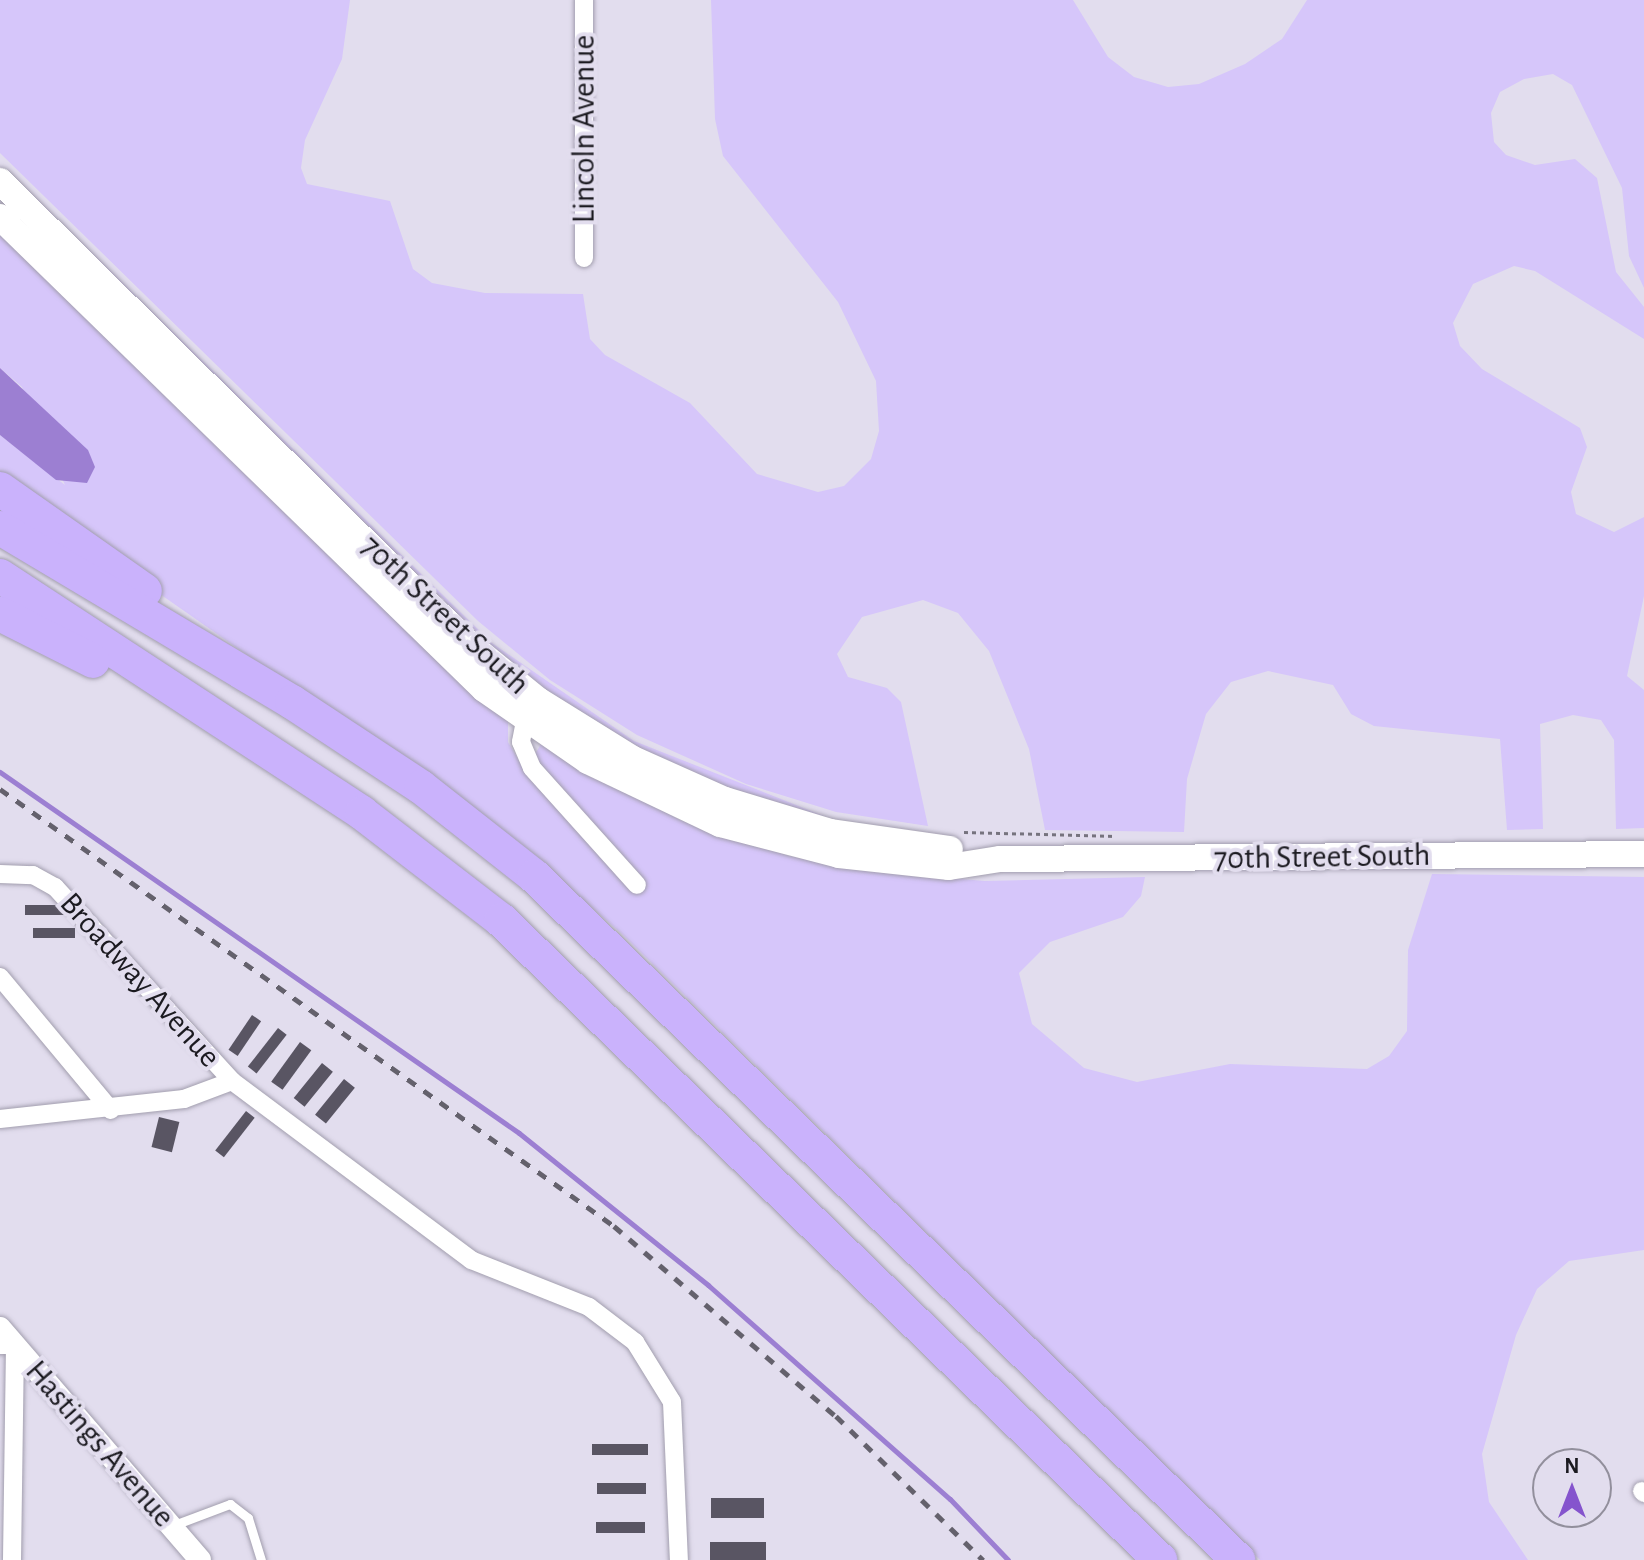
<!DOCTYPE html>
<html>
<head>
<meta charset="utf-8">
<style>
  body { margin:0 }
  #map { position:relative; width:1644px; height:1560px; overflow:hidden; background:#e2ddee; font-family:"Alegreya Sans",sans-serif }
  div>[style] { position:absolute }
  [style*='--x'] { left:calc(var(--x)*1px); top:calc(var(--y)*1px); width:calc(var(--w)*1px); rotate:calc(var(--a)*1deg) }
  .green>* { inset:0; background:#d6c6fa }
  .water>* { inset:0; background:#9c7fd2 }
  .stream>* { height:5px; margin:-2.5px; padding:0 2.5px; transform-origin:2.5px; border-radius:2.5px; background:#9c7fd2 }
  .building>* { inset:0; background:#595563; transform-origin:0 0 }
  .path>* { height:3px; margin-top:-1.5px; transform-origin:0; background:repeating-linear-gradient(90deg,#76737e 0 4px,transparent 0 8px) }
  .roads { filter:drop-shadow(0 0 2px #a29eae) drop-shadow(0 0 2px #a29eae) }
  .service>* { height:9px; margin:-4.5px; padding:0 4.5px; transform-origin:4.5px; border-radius:4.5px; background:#fff }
  .minor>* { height:18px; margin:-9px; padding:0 9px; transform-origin:9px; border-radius:9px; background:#fff }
  .tertiary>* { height:22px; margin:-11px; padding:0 11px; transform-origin:11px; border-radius:11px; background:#fff }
  .secondary>* { height:26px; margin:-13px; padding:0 13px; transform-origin:13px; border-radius:13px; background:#fff }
  .motorway>* { height:34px; margin:-17px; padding:0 17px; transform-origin:17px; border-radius:17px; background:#cab2fc }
  .rail>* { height:5px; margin-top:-2.5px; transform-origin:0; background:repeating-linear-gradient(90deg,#64616c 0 10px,transparent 0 20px) }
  span { translate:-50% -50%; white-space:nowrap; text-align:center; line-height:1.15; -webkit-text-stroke:8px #e2ddee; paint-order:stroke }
  .street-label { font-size:32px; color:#1b1a20 }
  .north { position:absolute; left:1532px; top:1448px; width:80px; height:80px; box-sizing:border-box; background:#e2ddee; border:2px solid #928f9c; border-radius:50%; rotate:0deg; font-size:22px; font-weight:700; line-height:32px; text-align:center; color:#1b1a20 }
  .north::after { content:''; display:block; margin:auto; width:28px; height:36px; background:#8554cd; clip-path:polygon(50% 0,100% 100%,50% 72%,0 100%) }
</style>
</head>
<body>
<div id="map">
  <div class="green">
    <i style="clip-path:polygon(0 0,350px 0,342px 59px,305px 140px,301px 168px,307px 184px,390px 201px,413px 269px,432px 283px,485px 293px,583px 294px,590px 339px,605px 355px,690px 403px,757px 474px,818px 492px,844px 486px,871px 459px,879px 431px,876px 381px,838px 302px,723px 156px,715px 119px,711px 0,1073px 0,1108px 57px,1134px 77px,1168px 87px,1199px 84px,1245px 64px,1282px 39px,1307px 0,1644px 0,1644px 288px,1629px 256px,1622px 188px,1572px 85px,1553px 74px,1524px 79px,1500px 92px,1491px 113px,1494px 142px,1506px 155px,1535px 165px,1575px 159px,1597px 178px,1616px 272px,1644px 307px,1644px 339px,1535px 271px,1514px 266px,1473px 284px,1453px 323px,1460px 346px,1482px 369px,1580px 428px,1587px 447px,1571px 492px,1576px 514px,1614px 532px,1644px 517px,1644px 596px,1627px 676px,1644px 690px,1644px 828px,1616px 829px,1614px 740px,1601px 720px,1573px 715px,1540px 724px,1543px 829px,1507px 830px,1500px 739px,1374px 726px,1351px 714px,1333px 685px,1268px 671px,1231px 682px,1206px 714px,1187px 779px,1184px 832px,1045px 830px,1029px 749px,989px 651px,958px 613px,923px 600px,862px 617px,837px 654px,848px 677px,887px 688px,901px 702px,928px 826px,836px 812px,746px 784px,637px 735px,550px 680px,478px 621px,0 153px)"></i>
    <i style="clip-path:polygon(0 163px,492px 643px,634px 741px,834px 820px,738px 794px,617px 739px,508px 664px)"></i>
    <i style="clip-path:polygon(0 229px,508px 719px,508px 742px,525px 771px,541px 744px,680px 820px,789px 856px,866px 871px,985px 881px,1145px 877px,1141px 896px,1123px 917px,1050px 942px,1019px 973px,1032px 1024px,1084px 1068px,1137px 1082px,1230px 1064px,1367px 1069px,1389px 1056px,1407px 1031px,1408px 950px,1432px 874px,1644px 877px,1644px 1250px,1569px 1261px,1537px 1289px,1516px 1335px,1482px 1454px,1489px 1502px,1528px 1560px,1260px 1560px,622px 934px,527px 851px,0 482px,0 435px,65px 485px,22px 387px,0 368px)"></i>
  </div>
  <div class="water">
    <i style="clip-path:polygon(0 368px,88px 450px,95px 467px,87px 483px,56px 480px,0 435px)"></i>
  </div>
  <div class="stream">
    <i style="--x:0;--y:772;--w:632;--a:34.82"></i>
    <i style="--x:519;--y:1133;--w:243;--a:38.8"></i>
    <i style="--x:708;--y:1285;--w:323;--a:41.5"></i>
    <i style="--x:950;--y:1499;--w:84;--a:46.4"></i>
  </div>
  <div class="building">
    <i style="left:64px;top:905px;width:10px;height:39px;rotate:90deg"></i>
    <i style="left:75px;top:928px;width:10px;height:42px;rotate:90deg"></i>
    <i style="left:252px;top:1015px;width:11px;height:42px;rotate:34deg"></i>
    <i style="left:278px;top:1028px;width:11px;height:49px;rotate:38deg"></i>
    <i style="left:300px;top:1042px;width:14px;height:49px;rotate:36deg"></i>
    <i style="left:322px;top:1063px;width:14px;height:45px;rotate:39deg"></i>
    <i style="left:344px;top:1079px;width:14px;height:46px;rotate:39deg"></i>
    <i style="left:246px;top:1111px;width:11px;height:50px;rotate:38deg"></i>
    <i style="left:159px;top:1117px;width:21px;height:31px;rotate:14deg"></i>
    <i style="left:592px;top:1444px;width:56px;height:11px"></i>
    <i style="left:597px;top:1483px;width:49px;height:11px"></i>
    <i style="left:764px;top:1498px;width:20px;height:53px;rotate:90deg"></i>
    <i style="left:596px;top:1522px;width:49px;height:11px"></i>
    <i style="left:710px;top:1542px;width:56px;height:18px"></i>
  </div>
  <div class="path">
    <i style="--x:964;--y:832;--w:152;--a:1.5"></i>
  </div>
  <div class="roads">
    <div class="service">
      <i style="--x:174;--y:1525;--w:60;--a:-20.6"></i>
      <i style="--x:230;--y:1504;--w:23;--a:38"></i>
      <i style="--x:248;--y:1518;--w:44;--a:72.8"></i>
    </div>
    <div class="minor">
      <i style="--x:584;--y:0;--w:258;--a:90"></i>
      <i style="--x:525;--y:721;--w:21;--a:101"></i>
      <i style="--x:521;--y:742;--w:28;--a:67"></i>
      <i style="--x:532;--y:768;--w:157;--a:48.1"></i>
      <i style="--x:0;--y:874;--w:33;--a:2"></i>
      <i style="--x:33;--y:875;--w:25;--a:29"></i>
      <i style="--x:55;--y:887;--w:263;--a:47.6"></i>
      <i style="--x:0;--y:977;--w:173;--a:50.2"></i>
      <i style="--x:0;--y:1119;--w:185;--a:-6.2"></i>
      <i style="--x:184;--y:1099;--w:51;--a:-20.6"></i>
      <i style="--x:232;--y:1081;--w:299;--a:36.8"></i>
      <i style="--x:471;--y:1260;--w:127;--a:21.7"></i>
      <i style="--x:589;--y:1307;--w:58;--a:37.3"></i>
      <i style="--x:635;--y:1342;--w:70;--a:58.3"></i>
      <i style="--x:672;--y:1402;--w:158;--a:87.5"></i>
      <i style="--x:0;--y:1345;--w:15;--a:0"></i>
      <i style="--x:15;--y:1345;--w:215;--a:90.8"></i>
      <i style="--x:1642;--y:1491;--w:3;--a:45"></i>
    </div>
    <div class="tertiary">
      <i style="--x:0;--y:1328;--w:306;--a:49.2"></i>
    </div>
    <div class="secondary">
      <i style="--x:0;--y:181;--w:658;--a:44.63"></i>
      <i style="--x:468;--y:643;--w:90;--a:39.2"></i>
      <i style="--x:538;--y:700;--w:110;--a:31.9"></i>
      <i style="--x:631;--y:758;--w:103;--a:24.1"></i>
      <i style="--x:725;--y:800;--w:110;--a:16.9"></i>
      <i style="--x:830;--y:832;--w:121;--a:8.1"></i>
      <i style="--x:0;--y:217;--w:676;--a:44.28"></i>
      <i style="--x:484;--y:689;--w:126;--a:34.7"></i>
      <i style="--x:588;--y:761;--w:146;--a:25.5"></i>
      <i style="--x:720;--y:824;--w:123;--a:14.6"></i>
      <i style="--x:839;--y:855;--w:111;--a:6.2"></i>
      <i style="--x:949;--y:867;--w:52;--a:-8.9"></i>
      <i style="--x:1000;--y:859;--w:644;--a:-0.44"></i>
    </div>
    <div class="motorway">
      <i style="--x:0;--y:489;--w:177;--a:35.1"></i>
      <i style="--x:0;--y:528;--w:340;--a:30.8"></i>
      <i style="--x:292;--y:702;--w:154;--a:33.4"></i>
      <i style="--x:421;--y:787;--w:144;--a:38.2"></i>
      <i style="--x:534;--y:876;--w:982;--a:44.17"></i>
      <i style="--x:0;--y:576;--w:433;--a:33.2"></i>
      <i style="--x:362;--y:813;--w:175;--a:37.6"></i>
      <i style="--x:501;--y:920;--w:919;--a:44.16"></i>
      <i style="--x:0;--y:614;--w:104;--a:26.8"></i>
    </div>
  </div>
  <div class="rail">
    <i style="--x:0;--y:789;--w:754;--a:35.44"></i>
    <i style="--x:614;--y:1226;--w:292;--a:40.6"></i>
    <i style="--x:836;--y:1416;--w:206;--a:44.4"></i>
  </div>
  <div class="street-label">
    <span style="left:584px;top:129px;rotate:-90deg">Lincoln Avenue</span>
    <span style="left:445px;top:615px;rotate:43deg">70th Street South</span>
    <span style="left:1322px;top:857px;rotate:-1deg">70th Street South</span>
    <span style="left:140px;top:980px;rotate:48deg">Broadway Avenue</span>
    <span style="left:100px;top:1444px;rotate:49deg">Hastings Avenue</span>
  </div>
  <div class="north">N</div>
</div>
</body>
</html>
